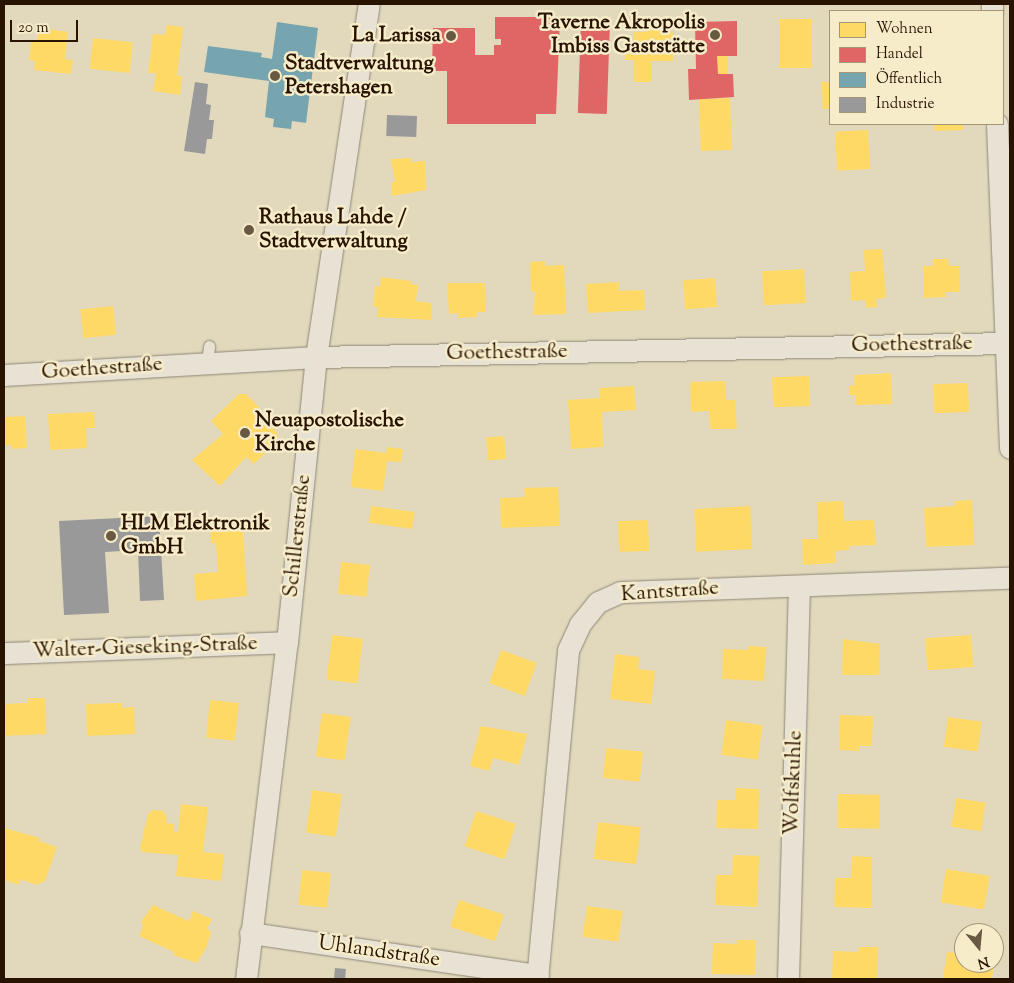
<!DOCTYPE html>
<html>
<head>
<meta charset="utf-8">
<style>
  body { margin:0 }
  #map { position:relative; width:1014px; height:983px; overflow:hidden; background:#e2d9bd; font-family:"Sorts Mill Goudy",serif }
  div>[style] { position:absolute }
  [style*='--x'] { left:calc(var(--x)*1px); top:calc(var(--y)*1px); width:calc(var(--w)*1px); rotate:calc(var(--a)*1deg) }
  .homes>* { inset:0; background:#ffd966; transform-origin:0 0 }
  .shops>* { inset:0; background:#e06666; transform-origin:0 0 }
  .public>* { inset:0; background:#76a5af }
  .industry>* { inset:0; background:#999; transform-origin:0 0 }
  .roads { filter:drop-shadow(0 0 1px #8f8776) drop-shadow(0 0 1px #8f8776) }
  .lane>* { height:11px; margin:-5.5px; padding:0 5.5px; transform-origin:5.5px; border-radius:5.5px; background:#e7e2d4 }
  .street>* { height:21px; margin:-10.5px; padding:0 10.5px; transform-origin:10.5px; border-radius:10.5px; background:#e7e2d4 }
  .dots>* { width:14px; height:14px; translate:-50% -50%; box-sizing:border-box; border:2px solid #f6ecca; border-radius:50% }
  span { translate:-50% -50%; white-space:nowrap; text-align:center; line-height:1.15; -webkit-text-stroke:5px #f6ecca; paint-order:stroke }
  .poi-label { font-size:21px; color:#281300; font-weight:700 }
  .right { translate:-100% -50%; text-align:right }
  .left { translate:0 -50%; text-align:left }
  .street-label { font-size:21px; color:#281300 }
  .frame { position:absolute; inset:0; border:5px solid #281300; pointer-events:none }
  .legend { position:absolute; left:829px; top:10px; width:175px; height:115px; box-sizing:border-box; background:#f6ecca; border:1px solid #a49579; margin:0; padding:6px 9px; list-style:none; font-size:15px; color:#281300 }
  .legend li { display:flex; align-items:center; gap:10px; height:25px }
  .legend b { width:25px; border:1px solid #a49579 }
  .north { position:absolute; left:954px; top:923px; width:50px; height:50px; box-sizing:border-box; background:#f6ecca; border:1px solid #a49579; border-radius:50%; rotate:163deg; font-size:14px; font-weight:700; line-height:20px; text-align:center; color:#281300 }
  .north::after { content:''; display:block; margin:auto; width:18px; height:22px; background:#695842; clip-path:polygon(50% 0,100% 100%,50% 72%,0 100%) }
  .scale { position:absolute; left:10px; top:20px; width:68px; height:22px; box-sizing:border-box; border:2px solid #281300; border-top:0; padding-left:6px; font-size:15px; line-height:18px; white-space:nowrap; color:#281300; -webkit-text-stroke:4px #f6ecca; paint-order:stroke }
</style>
</head>
<body>
<div id="map">
  <div class="homes">
    <i style="left:812px;top:19px;width:49px;height:33px;rotate:90deg"></i>
    <i style="clip-path:polygon(167px 25px,183px 27px,177px 76px,182px 76px,180px 95px,153px 91px,156px 73px,148px 73px,153px 34px,165px 35px)"></i>
    <i style="clip-path:polygon(649px 27px,673px 32px,673px 61px,651px 61px,651px 82px,634px 82px,634px 60px,625px 60px,625px 47px,634px 47px,634px 32px,646px 32px)"></i>
    <i style="clip-path:polygon(39px 28px,68px 32px,65px 59px,73px 60px,71px 74px,34px 70px,35px 61px,29px 60px,31px 40px,37px 41px)"></i>
    <i style="left:93px;top:38px;width:40px;height:31px;rotate:6deg"></i>
    <i style="left:717px;top:56px;width:11px;height:18px"></i>
    <i style="clip-path:polygon(821px 82px,830px 82px,830px 109px,823px 109px)"></i>
    <i style="left:730px;top:98px;width:52px;height:31px;rotate:88deg"></i>
    <i style="clip-path:polygon(934px 124px,963px 124px,963px 130px,934px 131px)"></i>
    <i style="left:868px;top:130px;width:39px;height:33px;rotate:87deg"></i>
    <i style="clip-path:polygon(411px 158px,411px 162px,425px 161px,426px 190px,392px 196px,392px 182px,395px 182px,391px 159px)"></i>
    <i style="clip-path:polygon(882px 249px,886px 298px,876px 299px,877px 307px,866px 308px,865px 300px,851px 301px,850px 272px,865px 271px,864px 250px)"></i>
    <i style="clip-path:polygon(933px 259px,948px 259px,949px 266px,959px 266px,960px 292px,945px 292px,946px 297px,923px 298px,923px 266px,933px 266px)"></i>
    <i style="clip-path:polygon(545px 261px,545px 266px,564px 265px,566px 314px,533px 315px,535px 291px,531px 292px,530px 262px)"></i>
    <i style="left:804px;top:269px;width:34px;height:42px;rotate:87deg"></i>
    <i style="clip-path:polygon(381px 277px,411px 281px,411px 284px,418px 285px,416px 301px,431px 303px,432px 320px,377px 317px,378px 307px,373px 307px,375px 286px,380px 287px)"></i>
    <i style="left:715px;top:278px;width:29px;height:32px;rotate:86deg"></i>
    <i style="clip-path:polygon(619px 282px,619px 291px,644px 290px,645px 310px,588px 313px,586px 284px)"></i>
    <i style="clip-path:polygon(447px 283px,485px 283px,486px 312px,477px 312px,477px 317px,458px 318px,458px 313px,449px 314px)"></i>
    <i style="left:113px;top:306px;width:29px;height:33px;rotate:84deg"></i>
    <i style="clip-path:polygon(891px 373px,892px 404px,856px 405px,855px 395px,849px 395px,849px 386px,855px 385px,854px 375px)"></i>
    <i style="left:809px;top:376px;width:30px;height:37px;rotate:88deg"></i>
    <i style="clip-path:polygon(725px 381px,726px 400px,735px 400px,737px 429px,710px 429px,709px 411px,691px 412px,690px 382px)"></i>
    <i style="left:968px;top:383px;width:29px;height:35px;rotate:88deg"></i>
    <i style="clip-path:polygon(634px 386px,636px 410px,602px 412px,603px 447px,571px 449px,568px 400px,600px 398px,600px 388px)"></i>
    <i style="clip-path:polygon(239px 394px,246px 394px,259px 407px,255px 418px,261px 425px,269px 424px,278px 434px,278px 441px,254px 464px,246px 457px,220px 486px,192px 460px,223px 434px,211px 421px)"></i>
    <i style="clip-path:polygon(94px 412px,95px 428px,86px 428px,87px 448px,50px 450px,48px 414px)"></i>
    <i style="clip-path:polygon(25px 416px,27px 448px,12px 449px,11px 445px,4px 445px,4px 417px)"></i>
    <i style="left:504px;top:436px;width:23px;height:18px;rotate:85deg"></i>
    <i style="clip-path:polygon(387px 447px,403px 449px,401px 462px,387px 461px,383px 491px,351px 487px,355px 449px,386px 453px)"></i>
    <i style="clip-path:polygon(558px 487px,560px 526px,501px 528px,500px 498px,525px 497px,524px 488px)"></i>
    <i style="clip-path:polygon(972px 500px,974px 545px,926px 547px,924px 508px,955px 506px,955px 501px)"></i>
    <i style="clip-path:polygon(843px 501px,844px 521px,874px 520px,876px 545px,849px 546px,849px 550px,835px 551px,836px 563px,803px 565px,802px 539px,818px 539px,817px 502px)"></i>
    <i style="left:371px;top:506px;width:44px;height:17px;rotate:8deg"></i>
    <i style="left:750px;top:506px;width:43px;height:56px;rotate:87deg"></i>
    <i style="left:648px;top:520px;width:31px;height:30px;rotate:88deg"></i>
    <i style="clip-path:polygon(243px 528px,247px 596px,196px 601px,194px 574px,218px 572px,216px 543px,211px 543px,210px 529px)"></i>
    <i style="left:341px;top:562px;width:29px;height:32px;rotate:6deg"></i>
    <i style="left:332px;top:635px;width:31px;height:45px;rotate:7deg"></i>
    <i style="left:971px;top:635px;width:32px;height:46px;rotate:86deg"></i>
    <i style="clip-path:polygon(843px 639px,880px 644px,879px 675px,842px 675px)"></i>
    <i style="clip-path:polygon(748px 646px,766px 647px,764px 681px,722px 679px,723px 649px,748px 650px)"></i>
    <i style="left:501px;top:650px;width:38px;height:35px;rotate:20deg"></i>
    <i style="clip-path:polygon(615px 654px,639px 657px,638px 669px,655px 671px,651px 704px,610px 699px)"></i>
    <i style="clip-path:polygon(28px 698px,45px 698px,46px 734px,4px 736px,4px 704px,28px 703px)"></i>
    <i style="left:210px;top:700px;width:29px;height:38px;rotate:6deg"></i>
    <i style="clip-path:polygon(122px 703px,122px 708px,134px 707px,135px 734px,87px 736px,86px 704px)"></i>
    <i style="left:322px;top:713px;width:29px;height:44px;rotate:8deg"></i>
    <i style="clip-path:polygon(840px 715px,873px 716px,872px 746px,859px 746px,859px 751px,839px 750px)"></i>
    <i style="left:948px;top:717px;width:34px;height:30px;rotate:8deg"></i>
    <i style="left:726px;top:720px;width:37px;height:35px;rotate:8deg"></i>
    <i style="clip-path:polygon(481px 726px,527px 734px,519px 765px,493px 758px,489px 771px,470px 766px)"></i>
    <i style="left:606px;top:748px;width:37px;height:30px;rotate:6deg"></i>
    <i style="clip-path:polygon(736px 788px,759px 789px,758px 829px,716px 828px,717px 800px,736px 800px)"></i>
    <i style="left:312px;top:790px;width:30px;height:43px;rotate:8deg"></i>
    <i style="left:838px;top:794px;width:42px;height:34px;rotate:1deg"></i>
    <i style="left:956px;top:798px;width:30px;height:29px;rotate:9deg"></i>
    <i style="clip-path:polygon(181px 804px,208px 807px,203px 852px,224px 854px,221px 881px,176px 876px,178px 855px,142px 852px,140px 848px,148px 814px,153px 810px,163px 811px,167px 817px,166px 823px,174px 824px,174px 831px,178px 832px)"></i>
    <i style="left:476px;top:811px;width:42px;height:37px;rotate:18deg"></i>
    <i style="left:598px;top:822px;width:43px;height:37px;rotate:7deg"></i>
    <i style="clip-path:polygon(4px 828px,40px 838px,39px 841px,57px 847px,45px 881px,36px 885px,20px 879px,19px 885px,5px 880px)"></i>
    <i style="clip-path:polygon(733px 855px,759px 856px,757px 907px,715px 905px,716px 875px,732px 875px)"></i>
    <i style="clip-path:polygon(852px 856px,872px 857px,872px 908px,834px 907px,835px 878px,851px 878px)"></i>
    <i style="left:946px;top:869px;width:44px;height:34px;rotate:9deg"></i>
    <i style="left:302px;top:870px;width:29px;height:35px;rotate:6deg"></i>
    <i style="left:459px;top:900px;width:47px;height:28px;rotate:18deg"></i>
    <i style="clip-path:polygon(153px 905px,189px 921px,193px 911px,212px 919px,207px 929px,211px 932px,207px 946px,197px 963px,173px 955px,174px 952px,139px 936px,143px 926px,141px 922px)"></i>
    <i style="left:587px;top:906px;width:36px;height:31px;rotate:8deg"></i>
    <i style="clip-path:polygon(737px 940px,756px 940px,755px 975px,712px 974px,713px 943px,737px 944px)"></i>
    <i style="clip-path:polygon(859px 947px,878px 947px,877px 979px,832px 979px,833px 951px,858px 952px)"></i>
    <i style="clip-path:polygon(947px 952px,964px 954px,964px 963px,994px 963px,992px 979px,943px 979px)"></i>
  </div>
  <div class="shops">
    <i style="clip-path:polygon(495px 17px,557px 17px,560px 20px,556px 114px,536px 114px,536px 124px,447px 124px,447px 71px,432px 71px,433px 28px,475px 28px,475px 55px,494px 55px,494px 45px,501px 45px,501px 39px,495px 39px)"></i>
    <i style="left:581px;top:21px;width:29px;height:92px;rotate:2deg"></i>
    <i style="clip-path:polygon(737px 21px,737px 56px,717px 56px,718px 74px,733px 74px,734px 97px,689px 100px,688px 69px,696px 69px,695px 22px)"></i>
  </div>
  <div class="public">
    <i style="clip-path:polygon(277px 22px,318px 28px,306px 123px,292px 121px,291px 129px,273px 127px,274px 119px,265px 117px,269px 81px,204px 72px,208px 46px,262px 53px,261px 57px,272px 59px)"></i>
  </div>
  <div class="industry">
    <i style="clip-path:polygon(195px 82px,208px 84px,206px 104px,211px 105px,209px 120px,214px 120px,212px 139px,207px 139px,205px 154px,184px 151px)"></i>
    <i style="left:387px;top:115px;width:30px;height:21px;rotate:2deg"></i>
    <i style="clip-path:polygon(159px 516px,164px 600px,140px 601px,138px 550px,105px 552px,109px 613px,64px 615px,59px 521px)"></i>
    <i style="left:335px;top:968px;width:11px;height:11px;rotate:5deg"></i>
  </div>
  <div class="roads">
    <div class="lane">
      <i style="--x:207;--y:363;--w:17;--a:-83"></i>
    </div>
    <div class="street">
      <i style="--x:992;--y:4;--w:7;--a:90"></i>
      <i style="--x:997;--y:124;--w:324;--a:87.7"></i>
      <i style="--x:4;--y:375;--w:313;--a:-3.3"></i>
      <i style="--x:316;--y:357;--w:694;--a:-1.16"></i>
      <i style="--x:4;--y:653;--w:283;--a:-2.2"></i>
      <i style="--x:250;--y:933;--w:291;--a:8.3"></i>
      <i style="--x:246;--y:979;--w:339;--a:-83.1"></i>
      <i style="--x:287;--y:642;--w:286;--a:-84.2"></i>
      <i style="--x:316;--y:357;--w:357;--a:-81.5"></i>
      <i style="--x:537;--y:979;--w:330;--a:-84.6"></i>
      <i style="--x:568;--y:650;--w:29;--a:-65"></i>
      <i style="--x:580;--y:624;--w:28;--a:-51"></i>
      <i style="--x:598;--y:602;--w:24;--a:-24"></i>
      <i style="--x:620;--y:592;--w:390;--a:-2.1"></i>
      <i style="--x:788;--y:979;--w:393;--a:-88.4"></i>
    </div>
  </div>
  <div class="dots">
    <i style="left:715px;top:35px;background:#695842"></i>
    <i style="left:451px;top:36px;background:#695842"></i>
    <i style="left:275px;top:76px;background:#695842"></i>
    <i style="left:249px;top:230px;background:#695842"></i>
    <i style="left:245px;top:433px;background:#695842"></i>
    <i style="left:111px;top:536px;background:#695842"></i>
  </div>
  <div class="poi-label">
    <span class="right" style="left:705px;top:35px">Taverne Akropolis<br>Imbiss Gaststätte</span>
    <span class="right" style="left:441px;top:36px">La Larissa</span>
    <span class="left" style="left:285px;top:76px">Stadtverwaltung<br>Petershagen</span>
    <span class="left" style="left:259px;top:230px">Rathaus Lahde /<br>Stadtverwaltung</span>
    <span class="left" style="left:255px;top:433px">Neuapostolische<br>Kirche</span>
    <span class="left" style="left:121px;top:536px">HLM Elektronik<br>GmbH</span>
  </div>
  <div class="street-label">
    <span style="left:912px;top:345px;rotate:-1deg">Goethestraße</span>
    <span style="left:507px;top:353px;rotate:-1deg">Goethestraße</span>
    <span style="left:102px;top:369px;rotate:-4deg">Goethestraße</span>
    <span style="left:298px;top:536px;rotate:-84deg">Schillerstraße</span>
    <span style="left:670px;top:592px;rotate:-4deg">Kantstraße</span>
    <span style="left:145px;top:648px;rotate:-2deg">Walter-Gieseking-Straße</span>
    <span style="left:794px;top:783px;rotate:-88deg">Wolfskuhle</span>
    <span style="left:379px;top:952px;rotate:8deg">Uhlandstraße</span>
  </div>
  <div class="frame"></div>
  <ul class="legend">
  <li><b style="height:14px;background:#ffd966"></b>Wohnen</li>
  <li><b style="height:14px;background:#e06666"></b>Handel</li>
  <li><b style="height:14px;background:#76a5af"></b>Öffentlich</li>
  <li><b style="height:14px;background:#999"></b>Industrie</li>
  </ul>
  <div class="north">N</div>
  <div class="scale">20 m</div>
</div>
</body>
</html>
